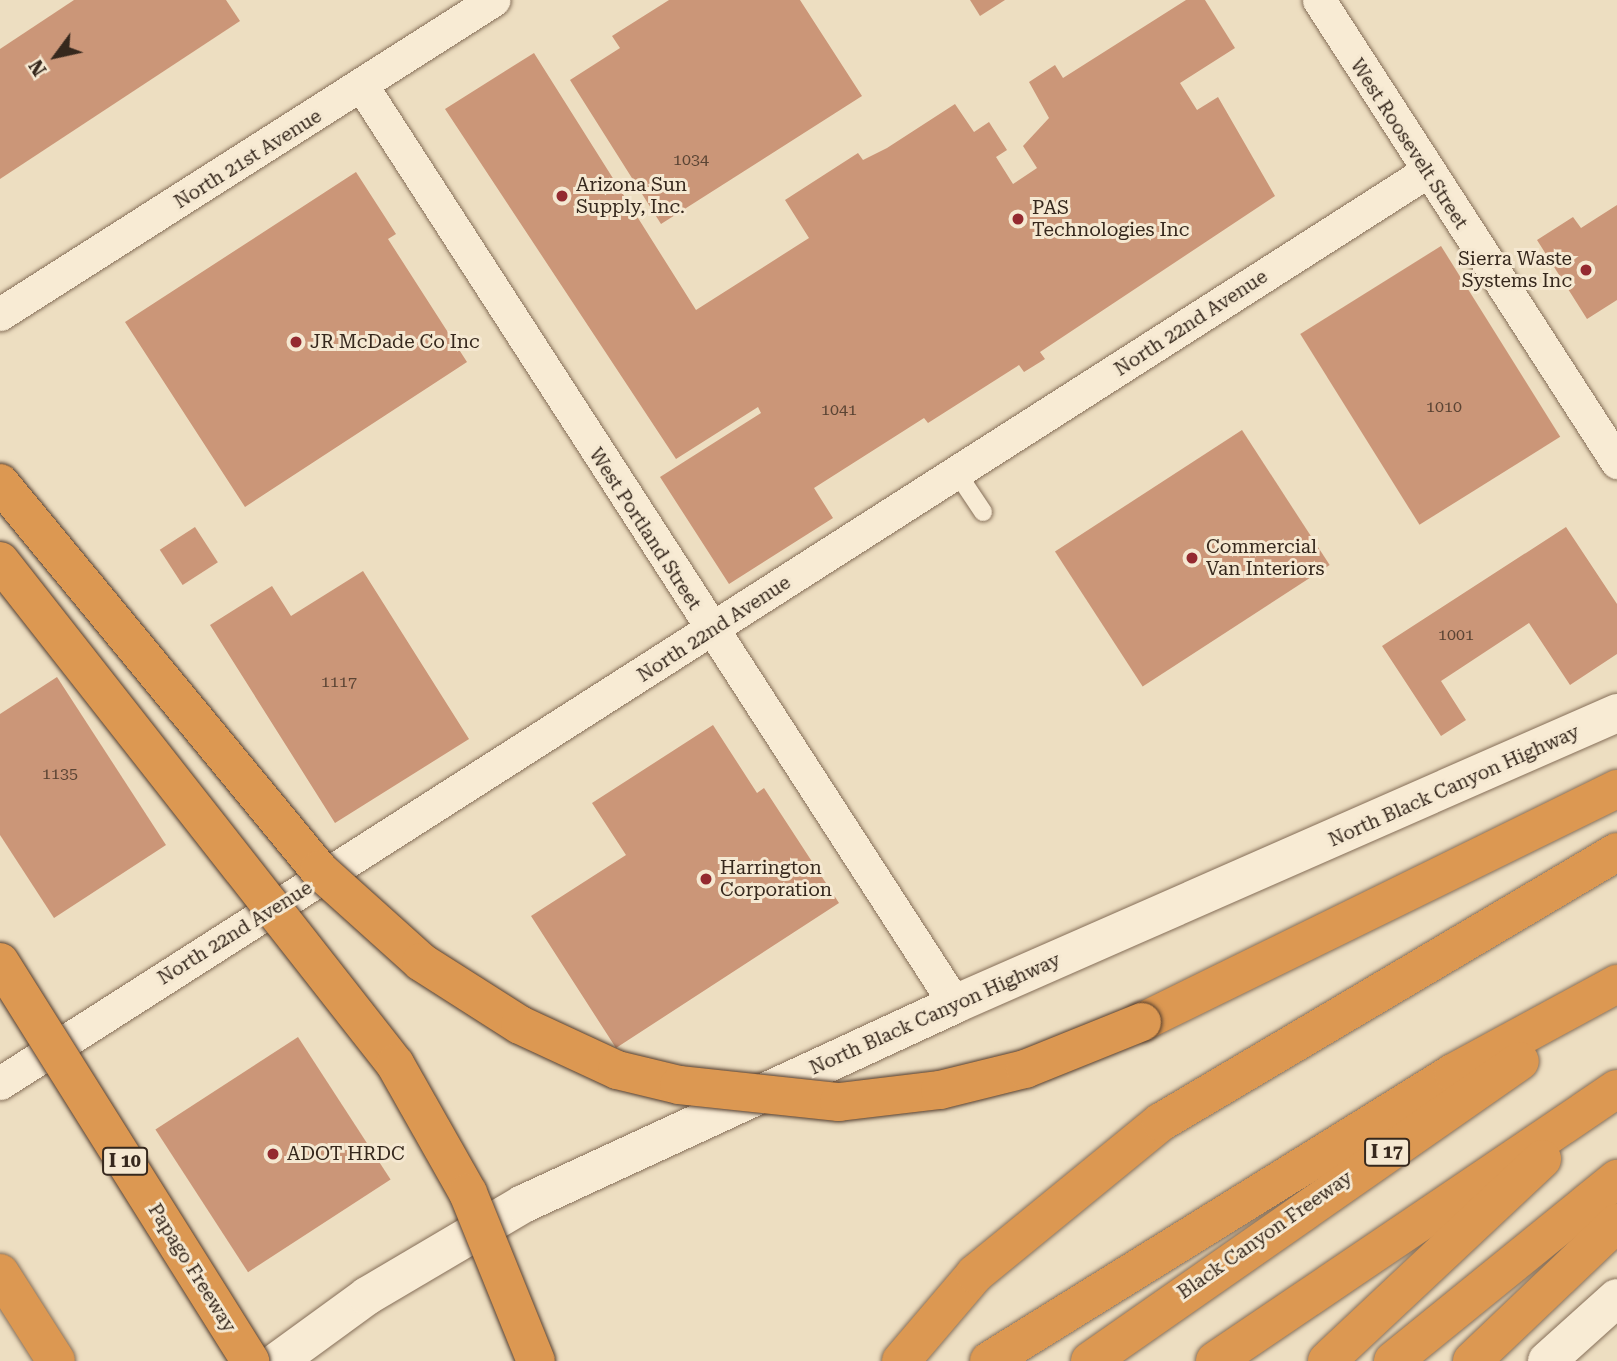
<!DOCTYPE html>
<html>
<head>
<meta charset="utf-8">
<style>
  body { margin:0 }
  #map { position:relative; width:1617px; height:1361px; overflow:hidden; background:#eddec1; font-family:"Roboto Serif",serif }
  div>[style] { position:absolute }
  [style*='--x'] { left:calc(var(--x)*1px); top:calc(var(--y)*1px); width:calc(var(--w)*1px); rotate:calc(var(--a)*1deg) }
  .building>* { inset:0; background:#cb9678; transform-origin:0 0 }
  .roads { filter:drop-shadow(0 0 2px #866f59) drop-shadow(0 0 2px #866f59) }
  .lane>* { height:18px; margin:-9px; padding:0 9px; transform-origin:9px; border-radius:9px; background:#f8ebd4 }
  .street>* { height:33px; margin:-16.5px; padding:0 16.5px; transform-origin:16.5px; border-radius:16.5px; background:#f8ebd4 }
  .secondary>* { height:38px; margin:-19px; padding:0 19px; transform-origin:19px; border-radius:19px; background:#f8ebd4 }
  .highway>* { height:38px; margin:-19px; padding:0 19px; transform-origin:19px; border-radius:19px; background:#dc9852 }
  .bridges { filter:drop-shadow(0 0 2px #543d2d) drop-shadow(0 0 2px #543d2d) }
  .highway-bridge>* { height:38px; margin:-19px; padding:0 19px; transform-origin:19px; border-radius:19px; background:#dc9852 }
  .dots>* { width:19px; height:19px; translate:-50% -50%; box-sizing:border-box; border:4px solid #f5e8d1; border-radius:50% }
  span { translate:-50% -50%; white-space:nowrap; text-align:center; line-height:1.15; -webkit-text-stroke:6px #f5e8d1; paint-order:stroke }
  .number-label { font-size:16px; color:#5b4434 }
  .number-label span { -webkit-text-stroke-width:0 }
  .shield-label span { padding:2px 5px; background:#f5e8d1; border:2px solid; border-radius:5px; -webkit-text-stroke-width:0 }
  .shield-label { font-size:18px; color:#36281d; font-weight:700 }
  .street-label { font-size:19px; color:#36281d }
  .poi-label { font-size:19px; color:#36281d }
  .left { translate:0 -50%; text-align:left }
  .right { translate:-100% -50%; text-align:right }
  .north { position:absolute; left:21px; top:21px; width:70px; height:70px; -webkit-text-stroke:5px #f5e8d1; paint-order:stroke; rotate:237deg; font-size:19px; font-weight:700; line-height:28px; text-align:center; color:#36281d }
  .north::after { content:''; display:block; margin:auto; width:24px; height:32px; background:#36281d; clip-path:polygon(50% 0,100% 100%,50% 72%,0 100%) }
</style>
</head>
<body>
<div id="map">
  <div class="building">
    <i style="clip-path:polygon(74px 0,226px 0,240px 21px,0 179px,0 49px)"></i>
    <i style="clip-path:polygon(669px 0,800px 0,862px 96px,661px 224px,570px 80px,620px 48px,612px 36px)"></i>
    <i style="clip-path:polygon(970px 0,1005px 0,980px 16px)"></i>
    <i style="clip-path:polygon(1186px 0,1205px 0,1235px 48px,1180px 83px,1197px 110px,1218px 97px,1275px 196px,1040px 352px,1045px 359px,1024px 372px,1019px 365px,928px 423px,924px 418px,814px 488px,833px 518px,729px 584px,660px 477px,761px 413px,758px 407px,676px 459px,445px 109px,534px 53px,696px 310px,809px 238px,785px 200px,858px 153px,863px 160px,887px 148px,955px 104px,974px 132px,989px 122px,1007px 150px,996px 157px,1013px 184px,1037px 168px,1023px 146px,1049px 118px,1029px 82px,1055px 65px,1063px 78px)"></i>
    <i style="clip-path:polygon(356px 172px,396px 234px,388px 239px,467px 362px,245px 507px,125px 322px)"></i>
    <i style="clip-path:polygon(1617px 205px,1617px 300px,1587px 319px,1537px 240px,1573px 217px,1581px 228px)"></i>
    <i style="left:1441px;top:246px;width:225px;height:166px;rotate:58deg"></i>
    <i style="left:1242px;top:430px;width:161px;height:223px;rotate:57deg"></i>
    <i style="left:195px;top:527px;width:42px;height:42px;rotate:57deg"></i>
    <i style="clip-path:polygon(1566px 527px,1617px 604px,1617px 654px,1570px 685px,1529px 623px,1441px 681px,1466px 720px,1441px 736px,1382px 646px)"></i>
    <i style="clip-path:polygon(363px 571px,469px 739px,335px 823px,210px 625px,272px 586px,291px 616px)"></i>
    <i style="clip-path:polygon(57px 677px,166px 845px,54px 918px,0 835px,0 714px)"></i>
    <i style="clip-path:polygon(713px 725px,757px 793px,764px 788px,839px 903px,616px 1048px,531px 916px,626px 855px,592px 803px)"></i>
    <i style="left:298px;top:1037px;width:170px;height:170px;rotate:57deg"></i>
  </div>
  <div class="roads">
    <div class="lane">
      <i style="--x:957;--y:473;--w:47;--a:56.3"></i>
    </div>
    <div class="street">
      <i style="--x:1319;--y:0;--w:550;--a:57.18"></i>
      <i style="--x:362;--y:86;--w:1093;--a:57.14"></i>
      <i style="--x:0;--y:314;--w:585;--a:-32.49"></i>
      <i style="--x:0;--y:1083;--w:1692;--a:-32.57"></i>
    </div>
    <div class="secondary">
      <i style="--x:278;--y:1361;--w:110;--a:-36.1"></i>
      <i style="--x:367;--y:1296;--w:181;--a:-30.5"></i>
      <i style="--x:523;--y:1204;--w:476;--a:-24.8"></i>
      <i style="--x:955;--y:1004;--w:723;--a:-23.73"></i>
      <i style="--x:1547;--y:1361;--w:94;--a:-42"></i>
    </div>
    <div class="highway">
      <i style="--x:1142;--y:1022;--w:529;--a:-26.13"></i>
      <i style="--x:0;--y:1273;--w:104;--a:57.5"></i>
      <i style="--x:901;--y:1361;--w:114;--a:-49.6"></i>
      <i style="--x:975;--y:1274;--w:240;--a:-39.3"></i>
      <i style="--x:1161;--y:1122;--w:530;--a:-30.63"></i>
      <i style="--x:989;--y:1361;--w:546;--a:-31.83"></i>
      <i style="--x:1453;--y:1073;--w:187;--a:-28.5"></i>
      <i style="--x:1090;--y:1361;--w:524;--a:-34.9"></i>
      <i style="--x:1215;--y:1361;--w:485;--a:-34.1"></i>
      <i style="--x:1327;--y:1361;--w:295;--a:-43.2"></i>
      <i style="--x:1393;--y:1361;--w:289;--a:-39.1"></i>
      <i style="--x:1472;--y:1361;--w:200;--a:-43.6"></i>
    </div>
  </div>
  <div class="bridges">
    <div class="highway-bridge">
      <i style="--x:0;--y:483;--w:502;--a:50.5"></i>
      <i style="--x:319;--y:870;--w:137;--a:42"></i>
      <i style="--x:421;--y:962;--w:117;--a:32.5"></i>
      <i style="--x:520;--y:1025;--w:107;--a:24.9"></i>
      <i style="--x:617;--y:1070;--w:64;--a:13.6"></i>
      <i style="--x:679;--y:1085;--w:161;--a:6.1"></i>
      <i style="--x:839;--y:1102;--w:102;--a:-6.8"></i>
      <i style="--x:940;--y:1090;--w:88;--a:-13.9"></i>
      <i style="--x:1025;--y:1069;--w:126;--a:-21.9"></i>
      <i style="--x:0;--y:561;--w:640;--a:51.86"></i>
      <i style="--x:395;--y:1064;--w:148;--a:60.5"></i>
      <i style="--x:468;--y:1193;--w:181;--a:68"></i>
      <i style="--x:0;--y:962;--w:471;--a:57.9"></i>
    </div>
  </div>
  <div class="dots">
    <i style="left:562px;top:196px;background:#942a30"></i>
    <i style="left:1018px;top:219px;background:#942a30"></i>
    <i style="left:1586px;top:270px;background:#942a30"></i>
    <i style="left:296px;top:342px;background:#942a30"></i>
    <i style="left:1192px;top:558px;background:#942a30"></i>
    <i style="left:706px;top:879px;background:#942a30"></i>
    <i style="left:273px;top:1154px;background:#942a30"></i>
  </div>
  <div class="number-label">
    <span style="left:691px;top:160px">1034</span>
    <span style="left:1444px;top:407px">1010</span>
    <span style="left:839px;top:410px">1041</span>
    <span style="left:1456px;top:635px">1001</span>
    <span style="left:339px;top:682px">1117</span>
    <span style="left:60px;top:774px">1135</span>
  </div>
  <div class="shield-label">
    <span style="left:1387px;top:1152px">I 17</span>
    <span style="left:125px;top:1161px">I 10</span>
  </div>
  <div class="street-label">
    <span style="left:1409px;top:144px;rotate:57deg">West Roosevelt Street</span>
    <span style="left:248px;top:159px;rotate:-32deg">North 21st Avenue</span>
    <span style="left:1191px;top:323px;rotate:-33deg">North 22nd Avenue</span>
    <span style="left:645px;top:529px;rotate:57deg">West Portland Street</span>
    <span style="left:714px;top:629px;rotate:-33deg">North 22nd Avenue</span>
    <span style="left:1454px;top:786px;rotate:-24deg">North Black Canyon Highway</span>
    <span style="left:235px;top:933px;rotate:-32deg">North 22nd Avenue</span>
    <span style="left:935px;top:1014px;rotate:-24deg">North Black Canyon Highway</span>
    <span style="left:1265px;top:1235px;rotate:-35deg">Black Canyon Freeway</span>
    <span style="left:192px;top:1268px;rotate:58deg">Papago Freeway</span>
  </div>
  <div class="poi-label">
    <span class="left" style="left:576px;top:196px">Arizona Sun<br>Supply, Inc.</span>
    <span class="left" style="left:1032px;top:219px">PAS<br>Technologies Inc</span>
    <span class="right" style="left:1572px;top:270px">Sierra Waste<br>Systems Inc</span>
    <span class="left" style="left:310px;top:342px">JR McDade Co Inc</span>
    <span class="left" style="left:1206px;top:558px">Commercial<br>Van Interiors</span>
    <span class="left" style="left:720px;top:879px">Harrington<br>Corporation</span>
    <span class="left" style="left:287px;top:1154px">ADOT HRDC</span>
  </div>
  <div class="north">N</div>
</div>
</body>
</html>
